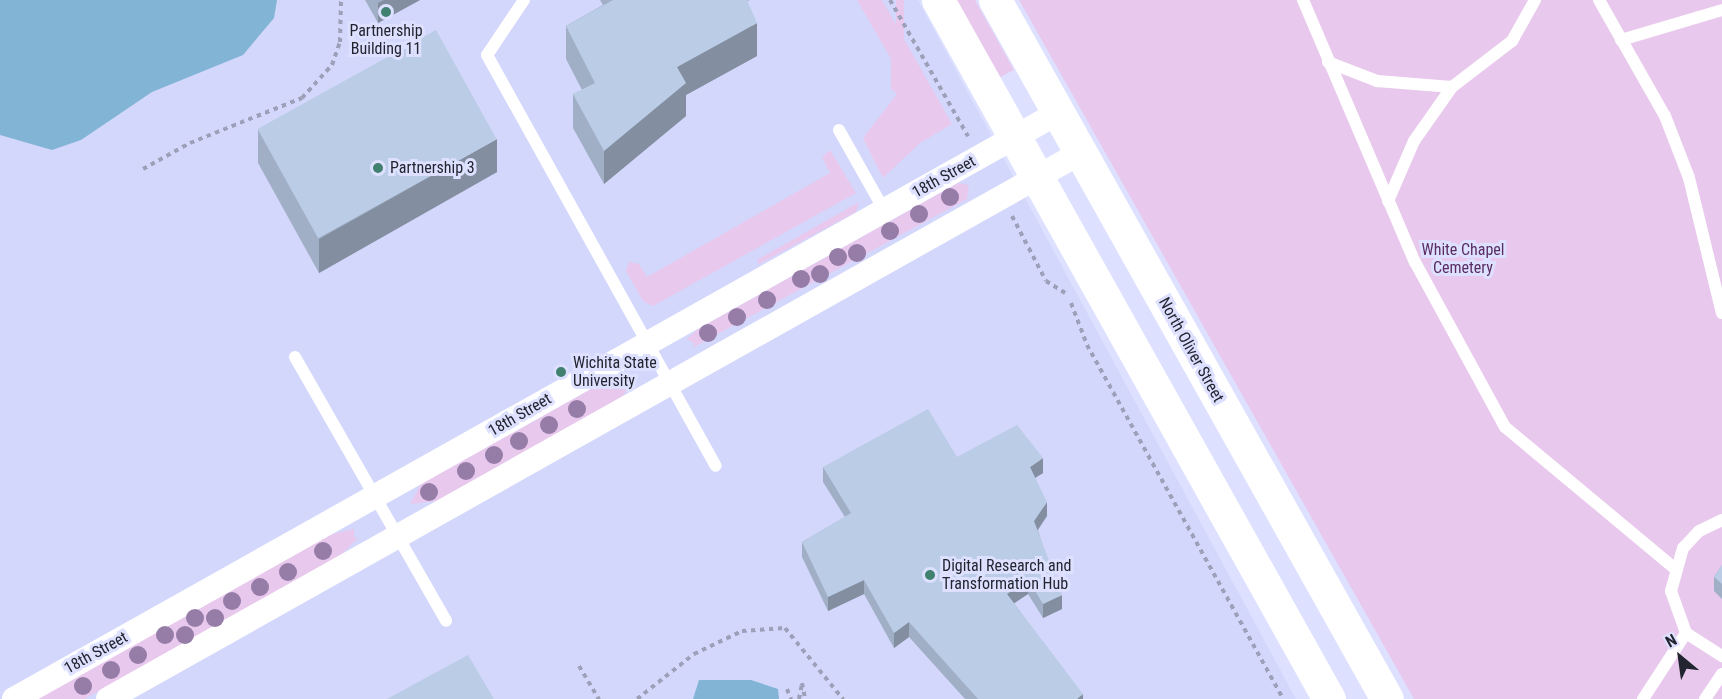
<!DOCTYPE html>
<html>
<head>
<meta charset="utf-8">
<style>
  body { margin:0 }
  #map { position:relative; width:1722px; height:699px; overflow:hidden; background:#dde1ff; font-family:"Roboto Condensed",sans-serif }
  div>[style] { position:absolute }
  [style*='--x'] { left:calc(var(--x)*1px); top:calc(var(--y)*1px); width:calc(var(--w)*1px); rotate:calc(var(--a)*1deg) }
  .built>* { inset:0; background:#d3d7fc }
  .green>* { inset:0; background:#e9c8ed; transform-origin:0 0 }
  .water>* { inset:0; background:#82b4d5 }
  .path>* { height:4px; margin-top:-2px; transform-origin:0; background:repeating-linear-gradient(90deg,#9da0b8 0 4.5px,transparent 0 9px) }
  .service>* { height:12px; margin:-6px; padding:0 6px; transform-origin:6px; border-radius:6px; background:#fff }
  .minor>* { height:24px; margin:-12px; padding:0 12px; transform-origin:12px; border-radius:12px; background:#fff }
  .secondary>* { height:33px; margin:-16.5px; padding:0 16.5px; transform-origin:16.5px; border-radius:16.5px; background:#fff }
  .trees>* { width:18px; height:18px; margin:-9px; border-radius:50%; background:#957da8 }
  .wall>* { inset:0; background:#a1afc6 }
  .shaded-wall>* { inset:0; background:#838fa1 }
  .building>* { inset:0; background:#bbcce6; transform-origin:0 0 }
  .dots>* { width:16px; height:16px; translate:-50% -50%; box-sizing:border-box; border:3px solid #dde1ff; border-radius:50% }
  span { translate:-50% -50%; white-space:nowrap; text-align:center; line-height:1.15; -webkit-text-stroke:6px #dde1ff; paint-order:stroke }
  .poi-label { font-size:16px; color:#22242f }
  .left { translate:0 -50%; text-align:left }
  .street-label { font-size:16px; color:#22242f }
  .park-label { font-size:16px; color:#5a2c61 }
  .north { position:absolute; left:1650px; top:627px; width:60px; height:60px; -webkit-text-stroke:4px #dde1ff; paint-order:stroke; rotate:331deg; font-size:16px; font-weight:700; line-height:24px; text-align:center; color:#22242f }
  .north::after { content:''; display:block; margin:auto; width:21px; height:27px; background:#22242f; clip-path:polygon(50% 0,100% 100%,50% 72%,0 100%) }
</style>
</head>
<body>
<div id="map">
  <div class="built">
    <i style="clip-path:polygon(0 0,918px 0,1296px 699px,0 699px)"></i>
  </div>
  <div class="green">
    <i style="clip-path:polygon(857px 0,882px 0,952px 124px,920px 143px,883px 178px,863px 138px,897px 94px,891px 89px,891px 59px)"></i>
    <i style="left:896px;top:0;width:8px;height:113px"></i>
    <i style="clip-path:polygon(956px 0,975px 0,1014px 70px,1000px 77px)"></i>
    <i style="clip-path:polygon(1019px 0,1722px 0,1722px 699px,1414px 699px)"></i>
    <i style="clip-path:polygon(830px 150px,856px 193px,653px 306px,643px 301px,626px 271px,629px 262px,639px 264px,647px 277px,830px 173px,822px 157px)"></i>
    <i style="clip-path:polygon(958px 183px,969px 185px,967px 199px,692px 348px,695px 344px,687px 339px,698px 329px)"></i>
    <i style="clip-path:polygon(859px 202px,856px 212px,759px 264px,757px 260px)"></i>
    <i style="clip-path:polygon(623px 377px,622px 387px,628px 387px,623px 396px,437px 501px,410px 504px,421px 484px,611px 378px)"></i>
    <i style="clip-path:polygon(354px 529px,354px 538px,359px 537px,341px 555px,84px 699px,37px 699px,329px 535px)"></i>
  </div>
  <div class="water">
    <i style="clip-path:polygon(0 0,277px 0,274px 18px,243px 55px,152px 92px,81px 140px,52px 150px,0 135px)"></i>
    <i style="clip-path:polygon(699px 680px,751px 680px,778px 689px,779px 699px,693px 699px)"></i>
  </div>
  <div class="path">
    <i style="--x:890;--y:0;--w:157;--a:60.2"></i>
    <i style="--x:143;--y:169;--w:54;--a:-29"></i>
    <i style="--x:190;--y:143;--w:121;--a:-21.9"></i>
    <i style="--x:302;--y:98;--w:45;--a:-47.7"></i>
    <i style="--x:332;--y:65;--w:24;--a:-71"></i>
    <i style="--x:340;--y:42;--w:42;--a:-88.6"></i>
    <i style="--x:1012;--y:216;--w:73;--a:62.4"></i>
    <i style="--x:1046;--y:281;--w:25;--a:32"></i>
    <i style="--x:1071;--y:303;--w:45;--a:69.1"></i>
    <i style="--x:1087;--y:345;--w:405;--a:61"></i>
    <i style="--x:579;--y:666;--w:39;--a:59"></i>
    <i style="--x:787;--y:689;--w:11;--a:68"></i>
    <i style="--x:637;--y:699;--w:73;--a:-38.3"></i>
    <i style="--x:694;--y:654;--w:53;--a:-25.6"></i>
    <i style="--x:742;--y:631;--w:43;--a:-4"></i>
    <i style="--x:785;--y:628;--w:92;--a:50.8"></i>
    <i style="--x:799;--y:699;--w:16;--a:-79"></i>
    <i style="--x:802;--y:683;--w:16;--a:79"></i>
  </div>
  <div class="service">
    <i style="--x:524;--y:0;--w:66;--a:123.9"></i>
    <i style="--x:487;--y:55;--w:470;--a:60.9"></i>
    <i style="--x:1303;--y:0;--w:285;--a:66.9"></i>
    <i style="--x:1415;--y:262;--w:188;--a:61.4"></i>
    <i style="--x:1505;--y:427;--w:220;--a:39.8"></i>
    <i style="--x:1599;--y:0;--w:133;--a:60.4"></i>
    <i style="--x:1665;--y:116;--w:66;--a:68.8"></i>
    <i style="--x:1689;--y:178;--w:139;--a:76.3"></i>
    <i style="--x:1621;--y:40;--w:105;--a:-16.5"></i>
    <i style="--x:1328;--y:62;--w:53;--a:21.2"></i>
    <i style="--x:1377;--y:81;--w:75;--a:4.6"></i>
    <i style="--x:839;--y:130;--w:92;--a:60.6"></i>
    <i style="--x:1388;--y:201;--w:65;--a:-66.6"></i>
    <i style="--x:1414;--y:141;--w:66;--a:-54.9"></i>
    <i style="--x:1452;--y:87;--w:76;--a:-37.5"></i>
    <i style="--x:1512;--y:41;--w:47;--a:-60.7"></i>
    <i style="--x:295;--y:357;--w:304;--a:60.2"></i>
    <i style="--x:1722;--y:520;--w:25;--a:154"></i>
    <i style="--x:1699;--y:531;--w:23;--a:133"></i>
    <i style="--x:1683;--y:548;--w:45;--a:105.6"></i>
    <i style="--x:1671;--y:591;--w:45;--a:70.3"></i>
    <i style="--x:1686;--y:633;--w:43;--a:32.6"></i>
    <i style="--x:1643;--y:699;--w:79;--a:-56.9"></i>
    <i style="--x:1705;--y:699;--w:30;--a:-56"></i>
  </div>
  <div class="minor">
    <i style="--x:14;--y:699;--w:1197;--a:-29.31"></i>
    <i style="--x:108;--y:699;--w:1115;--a:-29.32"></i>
  </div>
  <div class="secondary">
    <i style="--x:938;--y:0;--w:801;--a:60.78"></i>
    <i style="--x:995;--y:0;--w:801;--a:60.72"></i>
  </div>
  <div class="trees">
    <i style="left:950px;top:197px"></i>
    <i style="left:919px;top:214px"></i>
    <i style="left:890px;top:231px"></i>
    <i style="left:857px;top:253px"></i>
    <i style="left:838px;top:257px"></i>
    <i style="left:820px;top:274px"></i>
    <i style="left:801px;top:279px"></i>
    <i style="left:767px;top:300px"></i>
    <i style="left:737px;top:317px"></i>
    <i style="left:708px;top:333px"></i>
    <i style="left:577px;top:409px"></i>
    <i style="left:549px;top:425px"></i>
    <i style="left:519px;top:441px"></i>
    <i style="left:494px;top:455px"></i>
    <i style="left:466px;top:471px"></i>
    <i style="left:429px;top:492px"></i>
    <i style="left:323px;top:551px"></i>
    <i style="left:288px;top:572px"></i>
    <i style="left:260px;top:587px"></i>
    <i style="left:232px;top:601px"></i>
    <i style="left:195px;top:618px"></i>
    <i style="left:215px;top:618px"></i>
    <i style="left:165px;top:635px"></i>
    <i style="left:185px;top:635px"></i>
    <i style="left:138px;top:655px"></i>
    <i style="left:111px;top:670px"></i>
    <i style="left:83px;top:686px"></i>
  </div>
  <div class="wall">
    <i style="clip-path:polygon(365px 0,420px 0,378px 23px)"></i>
    <i style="clip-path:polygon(600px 0,750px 0,747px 1px,757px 56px,686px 95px,686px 116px,604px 184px,573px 128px,573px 94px,582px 90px,566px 59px,566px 26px,603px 5px)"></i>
    <i style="clip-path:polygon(258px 130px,497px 172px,319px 273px,258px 163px)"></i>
    <i style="clip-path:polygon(957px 457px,1043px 473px,1035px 478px,1047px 516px,1038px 530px,1062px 609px,1043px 618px,1028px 594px,1014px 603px,1083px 699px,965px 699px,909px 637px,894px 648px,864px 594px,828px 611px,802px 557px,802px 542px,845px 517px,823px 482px,823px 467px)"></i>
    <i style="clip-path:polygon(1722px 565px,1722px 599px,1714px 591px,1714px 577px)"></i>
  </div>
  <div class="shaded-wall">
    <i style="clip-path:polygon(384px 0,420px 0,378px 23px,378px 3px)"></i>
    <i style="clip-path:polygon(757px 23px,757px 56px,686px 95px,686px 116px,604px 184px,604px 151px,677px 67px)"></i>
    <i style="clip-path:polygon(497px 139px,497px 172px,319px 273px,319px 239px)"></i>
    <i style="clip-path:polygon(1043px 458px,1043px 473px,1030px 481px,1030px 467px)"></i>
    <i style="clip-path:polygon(1047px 502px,1047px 516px,1034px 535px,1034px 521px)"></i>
    <i style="clip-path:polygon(1028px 579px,1028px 594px,1007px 608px,1007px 594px)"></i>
    <i style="clip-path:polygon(864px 580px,864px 594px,828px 611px,828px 597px)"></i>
    <i style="clip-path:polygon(1062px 595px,1062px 609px,1043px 618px,1043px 604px)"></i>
    <i style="clip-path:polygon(909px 622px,909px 637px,894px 648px,894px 633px)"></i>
    <i style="clip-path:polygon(1083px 694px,1083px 699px,1077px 699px)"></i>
  </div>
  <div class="building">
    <i style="clip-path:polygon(613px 0,747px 0,757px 23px,677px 67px,686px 83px,604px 151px,573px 94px,595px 83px,566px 26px)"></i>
    <i style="left:436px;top:30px;width:125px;height:204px;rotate:61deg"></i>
    <i style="clip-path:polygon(928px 409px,957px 457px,1017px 425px,1043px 458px,1030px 467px,1047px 502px,1034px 521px,1062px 595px,1043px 604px,1028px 579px,1007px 594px,1083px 694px,1077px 699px,978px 699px,909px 622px,894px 633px,864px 580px,828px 597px,802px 542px,851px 513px,823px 467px)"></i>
    <i style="clip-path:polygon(1722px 565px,1722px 584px,1714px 577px)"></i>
    <i style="clip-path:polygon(468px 655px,494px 699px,387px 699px)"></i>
  </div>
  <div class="dots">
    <i style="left:386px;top:12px;background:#418170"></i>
    <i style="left:378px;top:168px;background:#418170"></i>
    <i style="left:561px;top:372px;background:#418170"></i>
    <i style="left:930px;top:575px;background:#418170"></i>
  </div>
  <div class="poi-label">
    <span style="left:386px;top:40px">Partnership<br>Building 11</span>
    <span class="left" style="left:390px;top:168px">Partnership 3</span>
    <span class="left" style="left:573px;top:372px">Wichita State<br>University</span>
    <span class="left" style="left:942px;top:575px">Digital Research and<br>Transformation Hub</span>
  </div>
  <div class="street-label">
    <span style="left:944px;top:177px;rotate:-29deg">18th Street</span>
    <span style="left:1191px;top:350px;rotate:61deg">North Oliver Street</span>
    <span style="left:520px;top:415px;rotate:-30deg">18th Street</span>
    <span style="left:96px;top:653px;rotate:-29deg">18th Street</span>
  </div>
  <div class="park-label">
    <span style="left:1463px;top:259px">White Chapel<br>Cemetery</span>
  </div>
  <div class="north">N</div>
</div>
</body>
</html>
